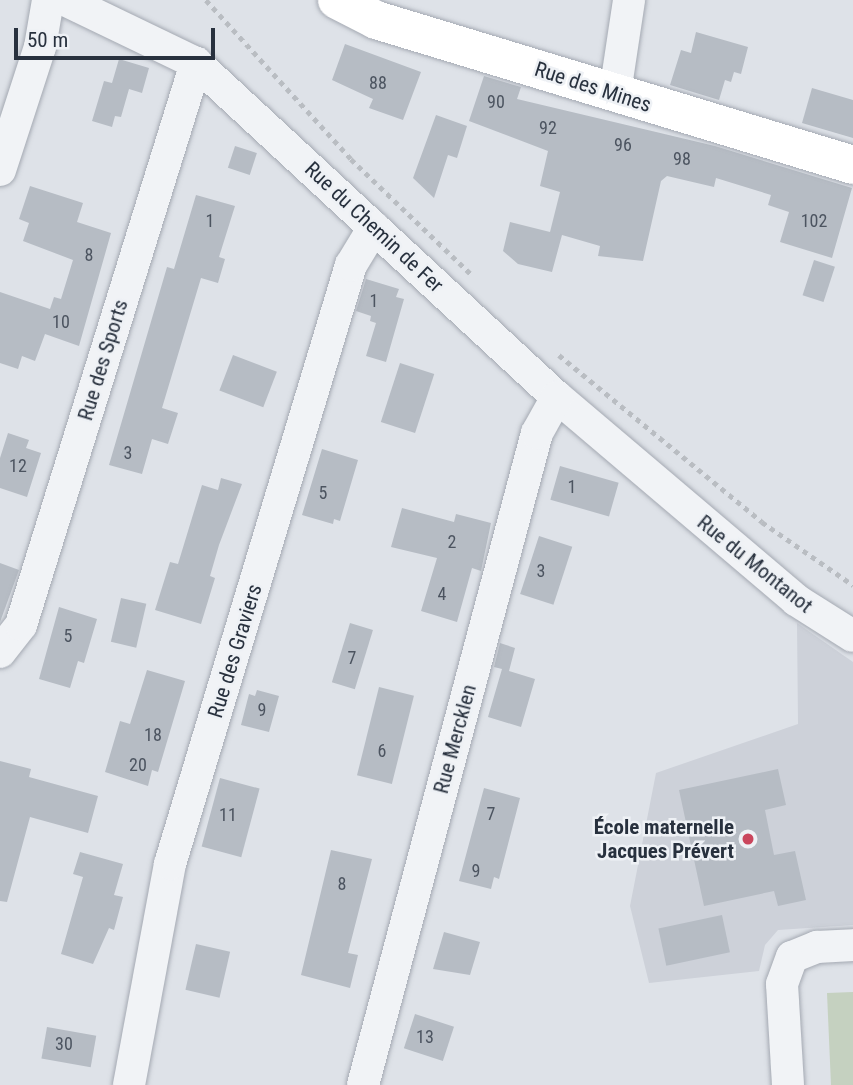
<!DOCTYPE html>
<html>
<head>
<meta charset="utf-8">
<style>
  body { margin:0 }
  #map { position:relative; width:853px; height:1085px; overflow:hidden; background:#dee2e8; font-family:"Roboto Condensed",sans-serif }
  div>[style] { position:absolute }
  [style*='--x'] { left:calc(var(--x)*1px); top:calc(var(--y)*1px); width:calc(var(--w)*1px); rotate:calc(var(--a)*1deg) }
  .built>* { inset:0; background:#cdd1d9 }
  .green>* { inset:0; background:#c5d1c0 }
  .building>* { inset:0; background:#b6bcc4; transform-origin:0 0 }
  .path>* { height:4.5px; margin-top:-2.25px; transform-origin:0; background:repeating-linear-gradient(90deg,#b9bdc2 0 5px,transparent 0 10px) }
  .roads { filter:drop-shadow(0 0 2px #a4a9b2) drop-shadow(0 0 2px #a4a9b2) }
  .street>* { height:32px; margin:-16px; padding:0 16px; transform-origin:16px; border-radius:16px; background:#f1f3f6 }
  .secondary>* { height:38px; margin:-19px; padding:0 19px; transform-origin:19px; border-radius:19px; background:#fff }
  .dots>* { width:19px; height:19px; translate:-50% -50%; box-sizing:border-box; border:4px solid #eef1f5; border-radius:50% }
  span { translate:-50% -50%; white-space:nowrap; text-align:center; line-height:1.15; -webkit-text-stroke:5px #eef1f5; paint-order:stroke }
  .number-label { font-size:18px; color:#4c5460 }
  .number-label span { -webkit-text-stroke-width:0 }
  .street-label { font-size:21px; color:#28313e }
  .poi-label { font-size:21px; color:#28313e; font-weight:700 }
  .right { translate:-100% -50%; text-align:right }
  .scale { position:absolute; left:14px; top:28px; width:201px; height:32px; box-sizing:border-box; border:4px solid #28313e; border-top:0; padding-left:9px; font-size:21px; line-height:24px; white-space:nowrap; color:#28313e; -webkit-text-stroke:5px #eef1f5; paint-order:stroke }
</style>
</head>
<body>
<div id="map">
  <div class="built">
    <i style="clip-path:polygon(797px 623px,853px 662px,853px 925px,778px 930px,765px 945px,759px 971px,649px 983px,630px 906px,656px 773px,798px 724px)"></i>
  </div>
  <div class="green">
    <i style="clip-path:polygon(853px 992px,853px 1085px,831px 1085px,827px 993px)"></i>
  </div>
  <div class="building">
    <i style="clip-path:polygon(696px 32px,748px 47px,741px 74px,734px 72px,731px 82px,725px 80px,719px 100px,670px 85px,681px 50px,691px 53px)"></i>
    <i style="clip-path:polygon(345px 44px,421px 72px,403px 120px,369px 108px,373px 99px,332px 80px)"></i>
    <i style="clip-path:polygon(119px 59px,149px 68px,142px 93px,129px 89px,121px 117px,115px 116px,112px 127px,92px 121px,104px 81px,112px 83px)"></i>
    <i style="clip-path:polygon(484px 76px,521px 87px,517px 99px,715px 146px,852px 188px,832px 258px,780px 242px,789px 212px,768px 205px,771px 195px,716px 178px,714px 187px,667px 176px,661px 181px,643px 261px,598px 256px,600px 246px,562px 235px,552px 272px,518px 264px,503px 251px,510px 222px,550px 232px,560px 192px,540px 186px,548px 151px,469px 121px)"></i>
    <i style="clip-path:polygon(812px 88px,853px 100px,853px 138px,802px 123px)"></i>
    <i style="clip-path:polygon(436px 115px,467px 126px,457px 158px,448px 155px,434px 198px,413px 178px)"></i>
    <i style="left:235px;top:146px;width:23px;height:23px;rotate:18deg"></i>
    <i style="clip-path:polygon(30px 186px,83px 203px,77px 222px,111px 233px,79px 346px,45px 334px,35px 361px,22px 356px,18px 369px,0 363px,0 292px,50px 309px,54px 297px,61px 299px,73px 260px,23px 241px,29px 223px,19px 219px)"></i>
    <i style="clip-path:polygon(196px 195px,235px 206px,219px 257px,225px 259px,218px 283px,201px 278px,162px 408px,178px 413px,168px 444px,152px 439px,142px 474px,109px 465px,167px 267px,174px 269px)"></i>
    <i style="left:814px;top:260px;width:22px;height:37px;rotate:18deg"></i>
    <i style="clip-path:polygon(366px 279px,399px 289px,396px 297px,404px 299px,386px 362px,366px 356px,376px 323px,370px 321px,371px 316px,356px 311px)"></i>
    <i style="left:233px;top:355px;width:47px;height:38px;rotate:21deg"></i>
    <i style="left:400px;top:363px;width:36px;height:62px;rotate:18deg"></i>
    <i style="clip-path:polygon(8px 433px,29px 440px,26px 448px,41px 453px,27px 497px,0 488px,0 458px)"></i>
    <i style="clip-path:polygon(322px 449px,358px 460px,340px 521px,334px 519px,333px 524px,302px 515px)"></i>
    <i style="left:560px;top:466px;width:61px;height:35px;rotate:16deg"></i>
    <i style="clip-path:polygon(221px 478px,242px 484px,219px 545px,210px 576px,215px 578px,201px 624px,155px 610px,170px 562px,178px 564px,202px 485px,218px 490px)"></i>
    <i style="clip-path:polygon(402px 508px,454px 522px,456px 514px,491px 523px,481px 571px,472px 568px,457px 622px,421px 611px,437px 558px,391px 547px)"></i>
    <i style="left:539px;top:536px;width:35px;height:61px;rotate:18deg"></i>
    <i style="clip-path:polygon(0 563px,19px 570px,0 622px)"></i>
    <i style="left:121px;top:598px;width:26px;height:45px;rotate:13deg"></i>
    <i style="clip-path:polygon(59px 607px,97px 619px,84px 663px,78px 661px,70px 688px,39px 679px)"></i>
    <i style="left:350px;top:623px;width:24px;height:62px;rotate:17deg"></i>
    <i style="clip-path:polygon(500px 643px,515px 648px,509px 671px,535px 679px,521px 727px,488px 717px,502px 669px,494px 667px)"></i>
    <i style="clip-path:polygon(147px 670px,185px 681px,158px 772px,152px 770px,148px 786px,105px 772px,120px 721px,130px 724px)"></i>
    <i style="left:379px;top:687px;width:36px;height:91px;rotate:14deg"></i>
    <i style="clip-path:polygon(257px 690px,279px 696px,269px 732px,241px 725px,249px 694px,255px 696px)"></i>
    <i style="clip-path:polygon(0 761px,31px 769px,29px 777px,98px 796px,88px 833px,30px 817px,7px 902px,0 901px)"></i>
    <i style="clip-path:polygon(778px 769px,786px 805px,765px 810px,774px 855px,795px 851px,806px 900px,778px 906px,774px 891px,704px 906px,679px 790px)"></i>
    <i style="left:220px;top:778px;width:41px;height:71px;rotate:15deg"></i>
    <i style="clip-path:polygon(484px 788px,520px 798px,499px 879px,494px 877px,491px 889px,459px 881px)"></i>
    <i style="clip-path:polygon(331px 850px,372px 859px,348px 953px,358px 955px,350px 988px,301px 975px)"></i>
    <i style="clip-path:polygon(80px 852px,123px 864px,114px 895px,123px 897px,114px 930px,109px 928px,93px 964px,61px 954px,83px 877px,73px 874px)"></i>
    <i style="left:722px;top:915px;width:38px;height:65px;rotate:78deg"></i>
    <i style="clip-path:polygon(444px 932px,480px 942px,470px 975px,433px 969px)"></i>
    <i style="left:196px;top:944px;width:35px;height:47px;rotate:13deg"></i>
    <i style="left:415px;top:1014px;width:41px;height:36px;rotate:18deg"></i>
    <i style="left:47px;top:1027px;width:50px;height:32px;rotate:10deg"></i>
  </div>
  <div class="path">
    <i style="--x:206;--y:0;--w:215;--a:47.6"></i>
    <i style="--x:351;--y:159;--w:169;--a:43.8"></i>
    <i style="--x:559;--y:355;--w:263;--a:39.4"></i>
    <i style="--x:762;--y:522;--w:111;--a:34.7"></i>
  </div>
  <div class="roads">
    <div class="street">
      <i style="--x:65;--y:0;--w:145;--a:25.7"></i>
      <i style="--x:196;--y:63;--w:492;--a:42.8"></i>
      <i style="--x:557;--y:397;--w:314;--a:40.3"></i>
      <i style="--x:796;--y:600;--w:67;--a:32.3"></i>
      <i style="--x:615;--y:93;--w:94;--a:-81.4"></i>
      <i style="--x:0;--y:170;--w:129;--a:-72"></i>
      <i style="--x:40;--y:47;--w:48;--a:-80.3"></i>
      <i style="--x:0;--y:652;--w:34;--a:-52"></i>
      <i style="--x:21;--y:625;--w:589;--a:-72.7"></i>
      <i style="--x:129;--y:1085;--w:225;--a:-79.5"></i>
      <i style="--x:170;--y:864;--w:626;--a:-73.19"></i>
      <i style="--x:351;--y:265;--w:44;--a:-58.8"></i>
      <i style="--x:363;--y:1085;--w:675;--a:-75.06"></i>
      <i style="--x:537;--y:433;--w:41;--a:-60.9"></i>
      <i style="--x:788;--y:1085;--w:101;--a:-93.4"></i>
      <i style="--x:782;--y:984;--w:29;--a:-70"></i>
      <i style="--x:792;--y:957;--w:27;--a:-22"></i>
      <i style="--x:817;--y:947;--w:36;--a:-3"></i>
    </div>
    <div class="secondary">
      <i style="--x:337;--y:0;--w:44;--a:27.1"></i>
      <i style="--x:376;--y:20;--w:499;--a:16.9"></i>
    </div>
  </div>
  <div class="dots">
    <i style="left:748px;top:839px;background:#ca465d"></i>
  </div>
  <div class="number-label">
    <span style="left:378px;top:83px">88</span>
    <span style="left:496px;top:102px">90</span>
    <span style="left:548px;top:128px">92</span>
    <span style="left:623px;top:145px">96</span>
    <span style="left:682px;top:159px">98</span>
    <span style="left:210px;top:221px">1</span>
    <span style="left:814px;top:221px">102</span>
    <span style="left:89px;top:255px">8</span>
    <span style="left:374px;top:301px">1</span>
    <span style="left:61px;top:322px">10</span>
    <span style="left:128px;top:453px">3</span>
    <span style="left:18px;top:466px">12</span>
    <span style="left:572px;top:487px">1</span>
    <span style="left:323px;top:493px">5</span>
    <span style="left:452px;top:542px">2</span>
    <span style="left:541px;top:571px">3</span>
    <span style="left:442px;top:594px">4</span>
    <span style="left:68px;top:636px">5</span>
    <span style="left:352px;top:658px">7</span>
    <span style="left:262px;top:710px">9</span>
    <span style="left:153px;top:735px">18</span>
    <span style="left:382px;top:751px">6</span>
    <span style="left:138px;top:765px">20</span>
    <span style="left:491px;top:814px">7</span>
    <span style="left:228px;top:815px">11</span>
    <span style="left:476px;top:871px">9</span>
    <span style="left:342px;top:884px">8</span>
    <span style="left:425px;top:1037px">13</span>
    <span style="left:64px;top:1044px">30</span>
  </div>
  <div class="street-label">
    <span style="left:593px;top:87px;rotate:18deg">Rue des Mines</span>
    <span style="left:374px;top:227px;rotate:43deg">Rue du Chemin de Fer</span>
    <span style="left:103px;top:360px;rotate:-73deg">Rue des Sports</span>
    <span style="left:755px;top:564px;rotate:39deg">Rue du Montanot</span>
    <span style="left:235px;top:651px;rotate:-73deg">Rue des Graviers</span>
    <span style="left:455px;top:739px;rotate:-75deg">Rue Mercklen</span>
  </div>
  <div class="poi-label">
    <span class="right" style="left:734px;top:839px">École maternelle<br>Jacques Prévert</span>
  </div>
  <div class="scale">50 m</div>
</div>
</body>
</html>
